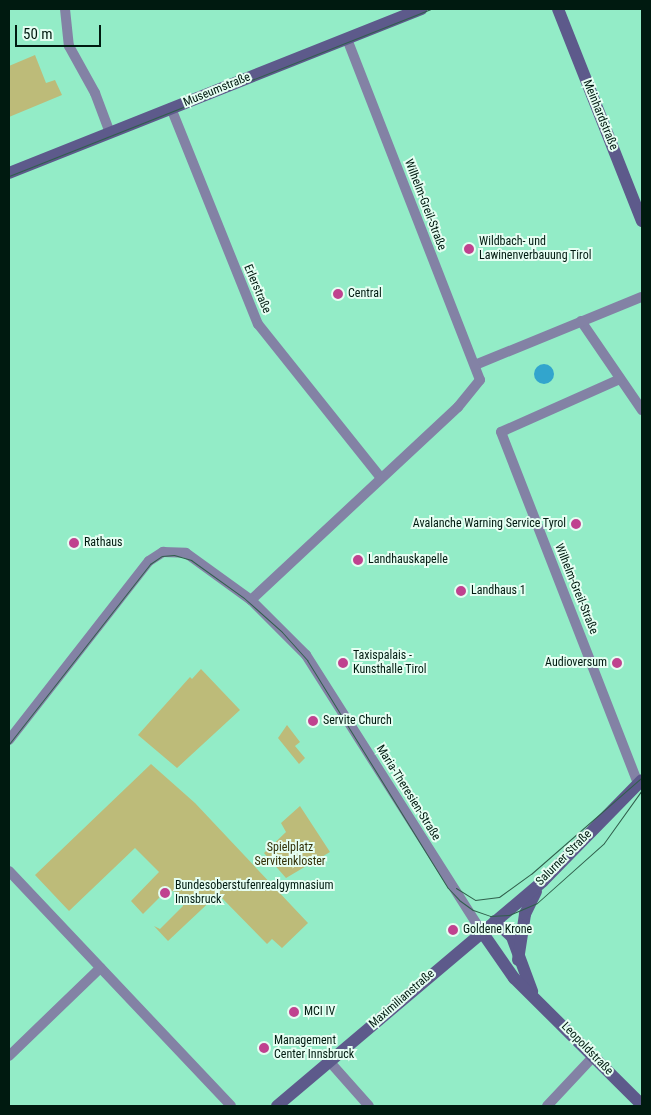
<!DOCTYPE html>
<html>
<head>
<meta charset="utf-8">
<style>
  body { margin:0 }
  #map { position:relative; width:651px; height:1115px; overflow:hidden; background:#93ecc7; font-family:"Roboto Condensed",sans-serif }
  div>[style] { position:absolute }
  [style*='--x'] { left:calc(var(--x)*1px); top:calc(var(--y)*1px); width:calc(var(--w)*1px); rotate:calc(var(--a)*1deg) }
  .green>* { inset:0; background:#bdbb79 }
  .water>* { inset:0; background:#32a5cd }
  .round { border-radius:50% }
  .street>* { height:10px; margin:-5px; padding:0 5px; transform-origin:5px; border-radius:5px; background:#8382a5 }
  .secondary>* { height:12px; margin:-6px; padding:0 6px; transform-origin:6px; border-radius:6px; background:#5d5a8b }
  .tram>* { height:1px; margin:-0.5px; padding:0 0.5px; transform-origin:0.5px; border-radius:0.5px; background:#305f4c }
  .dots>* { width:14px; height:14px; translate:-50% -50%; box-sizing:border-box; border:2px solid #e5fef2; border-radius:50% }
  span { translate:-50% -50%; white-space:nowrap; text-align:center; line-height:1.15; -webkit-text-stroke:4px #e5fef2; paint-order:stroke }
  .street-label { font-size:12px; color:#001a10 }
  .poi-label { font-size:12px; color:#001a10 }
  .left { translate:0 -50%; text-align:left }
  .right { translate:-100% -50%; text-align:right }
  .park-label { font-size:12px; color:#312f06 }
  .frame { position:absolute; inset:0; border:10px solid #001a10; pointer-events:none }
  .scale { position:absolute; left:15px; top:25px; width:86px; height:22px; box-sizing:border-box; border:2px solid #001a10; border-top:0; padding-left:6px; font-size:15px; line-height:18px; white-space:nowrap; color:#001a10; -webkit-text-stroke:4px #e5fef2; paint-order:stroke }
</style>
</head>
<body>
<div id="map">
  <div class="green">
    <i style="clip-path:polygon(35px 55px,46px 83px,55px 80px,62px 95px,9px 117px,9px 66px)"></i>
    <i style="clip-path:polygon(201px 669px,240px 710px,177px 768px,138px 735px,190px 677px,192px 679px)"></i>
    <i style="clip-path:polygon(287px 725px,300px 742px,295px 746px,305px 758px,299px 764px,278px 738px)"></i>
    <i style="clip-path:polygon(151px 764px,195px 803px,308px 923px,282px 948px,272px 939px,267px 944px,218px 894px,168px 941px,154px 926px,160px 929px,183px 906px,181px 897px,177px 892px,167px 890px,143px 914px,131px 901px,159px 872px,135px 848px,69px 911px,35px 875px)"></i>
    <i style="clip-path:polygon(300px 806px,330px 852px,286px 878px,264px 853px,286px 832px,281px 823px)"></i>
  </div>
  <div class="water">
    <i class="round" style="left:534px;top:364px;width:20px;height:20px"></i>
  </div>
  <div class="street">
    <i style="--x:65;--y:9;--w:37;--a:84"></i>
    <i style="--x:69;--y:46;--w:54;--a:61"></i>
    <i style="--x:95;--y:93;--w:43;--a:69.4"></i>
    <i style="--x:171;--y:108;--w:233;--a:68.1"></i>
    <i style="--x:258;--y:324;--w:197;--a:51.4"></i>
    <i style="--x:581;--y:321;--w:108;--a:55.6"></i>
    <i style="--x:475;--y:365;--w:180;--a:-22.2"></i>
    <i style="--x:620;--y:379;--w:130;--a:156"></i>
    <i style="--x:501;--y:432;--w:377;--a:68.7"></i>
    <i style="--x:251;--y:600;--w:283;--a:-43"></i>
    <i style="--x:458;--y:407;--w:35;--a:-51"></i>
    <i style="--x:480;--y:380;--w:366;--a:-111.3"></i>
    <i style="--x:9;--y:740;--w:227;--a:-52"></i>
    <i style="--x:149;--y:561;--w:17;--a:-33"></i>
    <i style="--x:163;--y:552;--w:23;--a:2"></i>
    <i style="--x:186;--y:553;--w:80;--a:35.9"></i>
    <i style="--x:251;--y:600;--w:78;--a:45"></i>
    <i style="--x:306;--y:655;--w:328;--a:57.6"></i>
    <i style="--x:9;--y:871;--w:323;--a:46.6"></i>
    <i style="--x:9;--y:1056;--w:127;--a:-44"></i>
    <i style="--x:329;--y:1061;--w:60;--a:48.4"></i>
    <i style="--x:547;--y:1106;--w:69;--a:-46.8"></i>
  </div>
  <div class="secondary">
    <i style="--x:558;--y:9;--w:228;--a:68.4"></i>
    <i style="--x:9;--y:173;--w:444;--a:-21.7"></i>
    <i style="--x:495;--y:921;--w:23;--a:43"></i>
    <i style="--x:512;--y:937;--w:58;--a:69.7"></i>
    <i style="--x:482;--y:932;--w:56;--a:55.2"></i>
    <i style="--x:514;--y:978;--w:180;--a:44.8"></i>
    <i style="--x:518;--y:960;--w:47;--a:-81.3"></i>
    <i style="--x:525;--y:914;--w:25;--a:-64"></i>
    <i style="--x:277;--y:1106;--w:348;--a:-40.2"></i>
    <i style="--x:543;--y:881;--w:141;--a:-45.6"></i>
  </div>
  <div class="tram">
    <i style="--x:9;--y:176;--w:453;--a:-21.6"></i>
    <i style="--x:9;--y:744;--w:229;--a:-51.9"></i>
    <i style="--x:150;--y:564;--w:14;--a:-34"></i>
    <i style="--x:162;--y:556;--w:12;--a:-5"></i>
    <i style="--x:174;--y:555;--w:18;--a:16"></i>
    <i style="--x:191;--y:560;--w:65;--a:35.6"></i>
    <i style="--x:244;--y:598;--w:51;--a:41.8"></i>
    <i style="--x:282;--y:632;--w:38;--a:48"></i>
    <i style="--x:307;--y:660;--w:268;--a:58.3"></i>
    <i style="--x:448;--y:888;--w:16;--a:47"></i>
    <i style="--x:459;--y:900;--w:17;--a:36"></i>
    <i style="--x:473;--y:910;--w:18;--a:19"></i>
    <i style="--x:490;--y:916;--w:19;--a:-3"></i>
    <i style="--x:509;--y:915;--w:30;--a:-23"></i>
    <i style="--x:537;--y:903;--w:90;--a:-41.8"></i>
    <i style="--x:604;--y:843;--w:65;--a:-54.4"></i>
    <i style="--x:456;--y:888;--w:22;--a:32"></i>
    <i style="--x:475;--y:900;--w:24;--a:-7"></i>
    <i style="--x:499;--y:897;--w:39;--a:-36"></i>
    <i style="--x:531;--y:874;--w:147;--a:-41.1"></i>
  </div>
  <div class="dots">
    <i style="left:469px;top:249px;background:#c0428f"></i>
    <i style="left:338px;top:294px;background:#c0428f"></i>
    <i style="left:576px;top:524px;background:#c0428f"></i>
    <i style="left:74px;top:543px;background:#c0428f"></i>
    <i style="left:358px;top:560px;background:#c0428f"></i>
    <i style="left:461px;top:591px;background:#c0428f"></i>
    <i style="left:343px;top:663px;background:#c0428f"></i>
    <i style="left:617px;top:663px;background:#c0428f"></i>
    <i style="left:313px;top:721px;background:#c0428f"></i>
    <i style="left:165px;top:893px;background:#c0428f"></i>
    <i style="left:453px;top:930px;background:#c0428f"></i>
    <i style="left:294px;top:1012px;background:#c0428f"></i>
    <i style="left:264px;top:1048px;background:#c0428f"></i>
  </div>
  <div class="street-label">
    <span style="left:217px;top:90px;rotate:-22deg">Museumstraße</span>
    <span style="left:600px;top:115px;rotate:68deg">Meinhardstraße</span>
    <span style="left:425px;top:205px;rotate:69deg">Wilhelm-Greil-Straße</span>
    <span style="left:257px;top:289px;rotate:67deg">Erlerstraße</span>
    <span style="left:576px;top:589px;rotate:68deg">Wilhelm-Greil-Straße</span>
    <span style="left:408px;top:793px;rotate:58deg">Maria-Theresien-Straße</span>
    <span style="left:564px;top:858px;rotate:-45deg">Salurner Straße</span>
    <span style="left:402px;top:999px;rotate:-41deg">Maximilianstraße</span>
    <span style="left:587px;top:1049px;rotate:46deg">Leopoldstraße</span>
  </div>
  <div class="poi-label">
    <span class="left" style="left:479px;top:249px">Wildbach- und<br>Lawinenverbauung Tirol</span>
    <span class="left" style="left:348px;top:294px">Central</span>
    <span class="right" style="left:566px;top:524px">Avalanche Warning Service Tyrol</span>
    <span class="left" style="left:84px;top:543px">Rathaus</span>
    <span class="left" style="left:368px;top:560px">Landhauskapelle</span>
    <span class="left" style="left:471px;top:591px">Landhaus 1</span>
    <span class="left" style="left:353px;top:663px">Taxispalais -<br>Kunsthalle Tirol</span>
    <span class="right" style="left:607px;top:663px">Audioversum</span>
    <span class="left" style="left:323px;top:721px">Servite Church</span>
    <span class="left" style="left:175px;top:893px">Bundesoberstufenrealgymnasium<br>Innsbruck</span>
    <span class="left" style="left:463px;top:930px">Goldene Krone</span>
    <span class="left" style="left:304px;top:1012px">MCI IV</span>
    <span class="left" style="left:274px;top:1048px">Management<br>Center Innsbruck</span>
  </div>
  <div class="park-label">
    <span style="left:290px;top:855px">Spielplatz<br>Servitenkloster</span>
  </div>
  <div class="frame"></div>
  <div class="scale">50 m</div>
</div>
</body>
</html>
